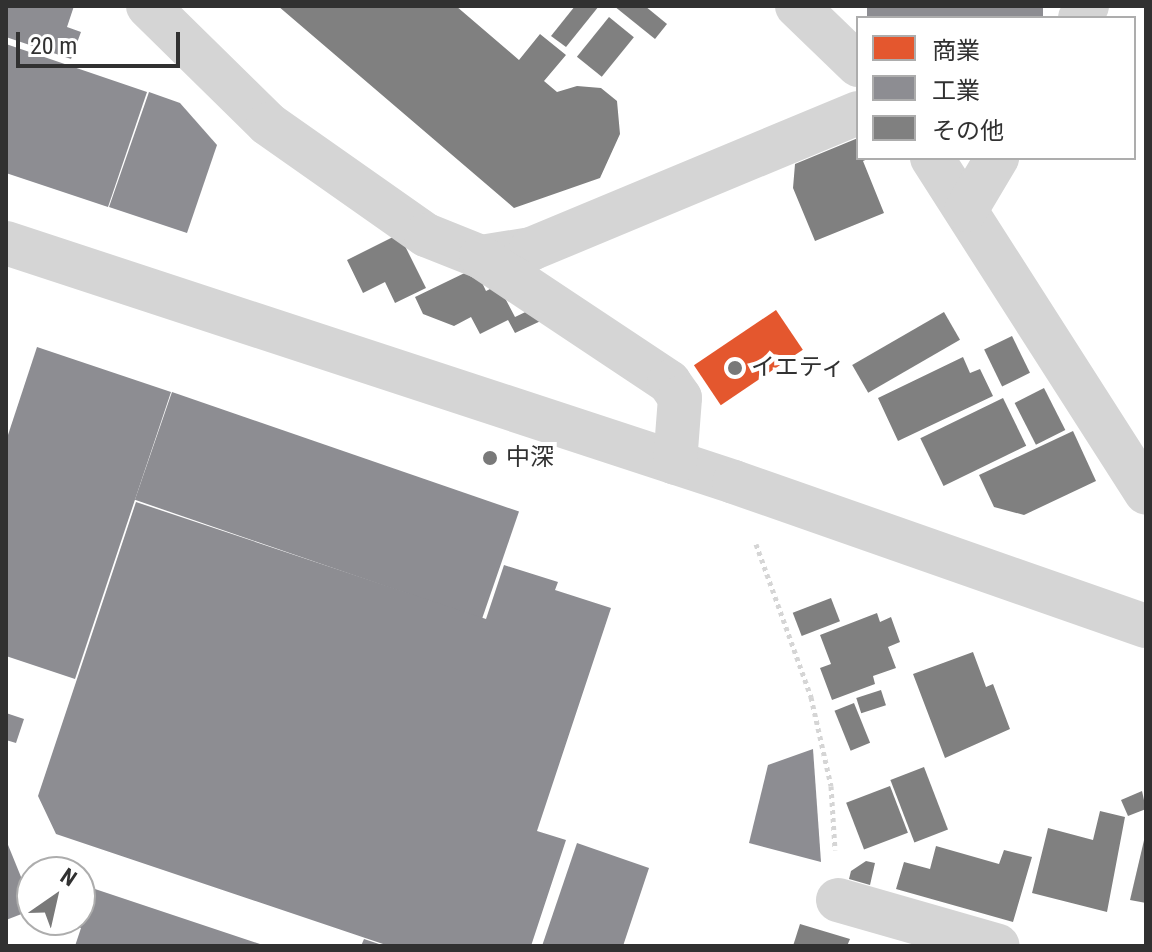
<!DOCTYPE html>
<html>
<head>
<meta charset="utf-8">
<style>
  body { margin:0 }
  #map { position:relative; width:1152px; height:952px; overflow:hidden; background:#fff; font-family:"Roboto Condensed","Noto Sans JP",sans-serif }
  div>[style] { position:absolute }
  [style*='--x'] { left:calc(var(--x)*1px); top:calc(var(--y)*1px); width:calc(var(--w)*1px); rotate:calc(var(--a)*1deg) }
  .shops>* { inset:0; background:#e4572e; transform-origin:0 0 }
  .industry>* { inset:0; background:#8d8d92; transform-origin:0 0 }
  .building>* { inset:0; background:#808080; transform-origin:0 0 }
  .path>* { height:5px; margin-top:-2.5px; transform-origin:0; background:repeating-linear-gradient(90deg,#d5d5d5 0 4px,transparent 0 8px) }
  .minor>* { height:44px; margin:-22px; padding:0 22px; transform-origin:22px; border-radius:22px; background:#d5d5d5 }
  .dots>* { width:22px; height:22px; translate:-50% -50%; box-sizing:border-box; border:4px solid #fff; border-radius:50% }
  span { translate:-50% -50%; white-space:nowrap; text-align:center; line-height:1.15; -webkit-text-stroke:8px #fff; paint-order:stroke }
  .poi-label { font-size:24px; color:#313131 }
  .left { translate:0 -50%; text-align:left }
  .frame { position:absolute; inset:0; border:8px solid #313131; pointer-events:none }
  .legend { position:absolute; left:856px; top:16px; width:280px; height:144px; box-sizing:border-box; background:#fff; border:2px solid #adadad; margin:0; padding:10px 14px; list-style:none; font-size:24px; color:#313131 }
  .legend li { display:flex; align-items:center; gap:16px; height:40px }
  .legend b { width:40px; border:2px solid #adadad }
  .north { position:absolute; left:16px; top:856px; width:80px; height:80px; box-sizing:border-box; background:#fff; border:2px solid #adadad; border-radius:50%; rotate:34deg; font-size:22px; font-weight:700; line-height:32px; text-align:center; color:#313131 }
  .north::after { content:''; display:block; margin:auto; width:28px; height:36px; background:#797979; clip-path:polygon(50% 0,100% 100%,50% 72%,0 100%) }
  .scale { position:absolute; left:16px; top:32px; width:164px; height:36px; box-sizing:border-box; border:4px solid #313131; border-top:0; padding-left:10px; font-size:24px; line-height:28px; white-space:nowrap; color:#313131; -webkit-text-stroke:6px #fff; paint-order:stroke }
</style>
</head>
<body>
<div id="map">
  <div class="shops">
    <i style="left:776px;top:310px;width:48px;height:99px;rotate:56deg"></i>
  </div>
  <div class="industry">
    <i style="clip-path:polygon(6px 6px,74px 6px,67px 27px,81px 32px,71px 59px,6px 37px)"></i>
    <i style="left:867px;top:6px;width:176px;height:17px"></i>
    <i style="clip-path:polygon(6px 44px,147px 92px,108px 207px,6px 173px)"></i>
    <i style="clip-path:polygon(149px 92px,180px 103px,217px 145px,187px 233px,109px 207px)"></i>
    <i style="clip-path:polygon(37px 347px,171px 392px,75px 679px,6px 656px,6px 441px)"></i>
    <i style="left:172px;top:392px;width:367px;height:114px;rotate:19deg"></i>
    <i style="clip-path:polygon(136px 502px,486px 619px,504px 565px,558px 582px,555px 590px,611px 608px,537px 831px,566px 840px,531px 946px,389px 946px,56px 834px,38px 796px)"></i>
    <i style="clip-path:polygon(6px 713px,24px 719px,16px 743px,6px 740px)"></i>
    <i style="clip-path:polygon(813px 749px,821px 862px,749px 843px,768px 765px)"></i>
    <i style="clip-path:polygon(6px 840px,32px 904px,32px 910px,6px 920px)"></i>
    <i style="clip-path:polygon(577px 843px,649px 868px,623px 946px,542px 946px)"></i>
    <i style="clip-path:polygon(80px 884px,263px 945px,263px 946px,75px 946px,81px 928px,66px 923px,80px 920px)"></i>
    <i style="clip-path:polygon(364px 939px,382px 945px,382px 946px,361px 946px)"></i>
  </div>
  <div class="building">
    <i style="clip-path:polygon(278px 6px,456px 6px,519px 60px,540px 34px,566px 55px,544px 81px,557px 92px,577px 86px,601px 88px,617px 101px,620px 134px,600px 178px,514px 208px)"></i>
    <i style="clip-path:polygon(575px 6px,599px 6px,566px 47px,551px 36px)"></i>
    <i style="clip-path:polygon(614px 6px,645px 6px,667px 24px,655px 39px)"></i>
    <i style="left:609px;top:17px;width:32px;height:51px;rotate:39deg"></i>
    <i style="clip-path:polygon(858px 138px,858px 158px,870px 158px,863px 161px,884px 213px,815px 241px,793px 188px,795px 164px)"></i>
    <i style="clip-path:polygon(399px 234px,426px 288px,395px 303px,385px 282px,363px 293px,347px 260px)"></i>
    <i style="clip-path:polygon(475px 268px,486px 291px,498px 285px,515px 317px,538px 306px,545px 319px,515px 333px,508px 320px,480px 334px,471px 317px,454px 326px,423px 314px,415px 297px)"></i>
    <i style="left:944px;top:312px;width:32px;height:106px;rotate:60deg"></i>
    <i style="left:1012px;top:336px;width:41px;height:31px;rotate:64deg"></i>
    <i style="clip-path:polygon(963px 357px,970px 373px,980px 369px,993px 396px,898px 441px,878px 398px)"></i>
    <i style="left:1044px;top:388px;width:47px;height:33px;rotate:63deg"></i>
    <i style="left:1003px;top:398px;width:53px;height:92px;rotate:64deg"></i>
    <i style="clip-path:polygon(1073px 431px,1096px 481px,1024px 515px,994px 507px,979px 475px)"></i>
    <i style="left:831px;top:598px;width:25px;height:41px;rotate:69deg"></i>
    <i style="clip-path:polygon(877px 613px,880px 622px,891px 617px,900px 642px,888px 647px,896px 668px,873px 676px,875px 684px,832px 700px,820px 668px,831px 664px,820px 635px)"></i>
    <i style="clip-path:polygon(973px 652px,986px 687px,993px 684px,1010px 729px,945px 758px,913px 674px)"></i>
    <i style="left:881px;top:690px;width:16px;height:26px;rotate:72deg"></i>
    <i style="left:854px;top:703px;width:43px;height:21px;rotate:68deg"></i>
    <i style="left:924px;top:767px;width:67px;height:36px;rotate:69deg"></i>
    <i style="left:890px;top:786px;width:50px;height:47px;rotate:69deg"></i>
    <i style="clip-path:polygon(1142px 791px,1146px 809px,1128px 816px,1121px 800px)"></i>
    <i style="clip-path:polygon(1100px 811px,1125px 817px,1107px 912px,1032px 893px,1048px 828px,1093px 840px)"></i>
    <i style="clip-path:polygon(1145px 836px,1146px 836px,1146px 903px,1130px 900px)"></i>
    <i style="clip-path:polygon(936px 846px,999px 864px,1004px 850px,1032px 857px,1013px 922px,896px 889px,904px 862px,930px 869px)"></i>
    <i style="clip-path:polygon(866px 861px,875px 863px,870px 885px,849px 879px,851px 871px)"></i>
    <i style="clip-path:polygon(800px 924px,850px 939px,847px 946px,793px 946px)"></i>
  </div>
  <div class="path">
    <i style="--x:756;--y:544;--w:163;--a:70.2"></i>
    <i style="--x:811;--y:697;--w:91;--a:77.3"></i>
    <i style="--x:831;--y:786;--w:64;--a:86.4"></i>
  </div>
  <div class="minor">
    <i style="--x:148;--y:6;--w:168;--a:44.5"></i>
    <i style="--x:268;--y:124;--w:193;--a:35.1"></i>
    <i style="--x:426;--y:235;--w:59;--a:21.8"></i>
    <i style="--x:481;--y:257;--w:51;--a:-9.1"></i>
    <i style="--x:531;--y:249;--w:354;--a:-22.6"></i>
    <i style="--x:797;--y:6;--w:85;--a:44"></i>
    <i style="--x:1080;--y:18;--w:14;--a:-60"></i>
    <i style="--x:932;--y:158;--w:397;--a:57.4"></i>
    <i style="--x:966;--y:210;--w:61;--a:-59.2"></i>
    <i style="--x:6;--y:243;--w:766;--a:18.17"></i>
    <i style="--x:734;--y:482;--w:436;--a:19.3"></i>
    <i style="--x:481;--y:257;--w:226;--a:33.6"></i>
    <i style="--x:669;--y:382;--w:19;--a:55"></i>
    <i style="--x:680;--y:398;--w:65;--a:94.4"></i>
    <i style="--x:838;--y:900;--w:166;--a:16"></i>
  </div>
  <div class="dots">
    <i style="left:735px;top:368px;background:#797979"></i>
    <i style="left:490px;top:458px;background:#797979"></i>
  </div>
  <div class="poi-label">
    <span class="left" style="left:751px;top:368px">イエティ</span>
    <span class="left" style="left:506px;top:458px">中深</span>
  </div>
  <div class="frame"></div>
  <ul class="legend">
  <li><b style="height:22px;background:#e4572e"></b>商業</li>
  <li><b style="height:22px;background:#8d8d92"></b>工業</li>
  <li><b style="height:22px;background:#808080"></b>その他</li>
  </ul>
  <div class="north">N</div>
  <div class="scale">20 m</div>
</div>
</body>
</html>
